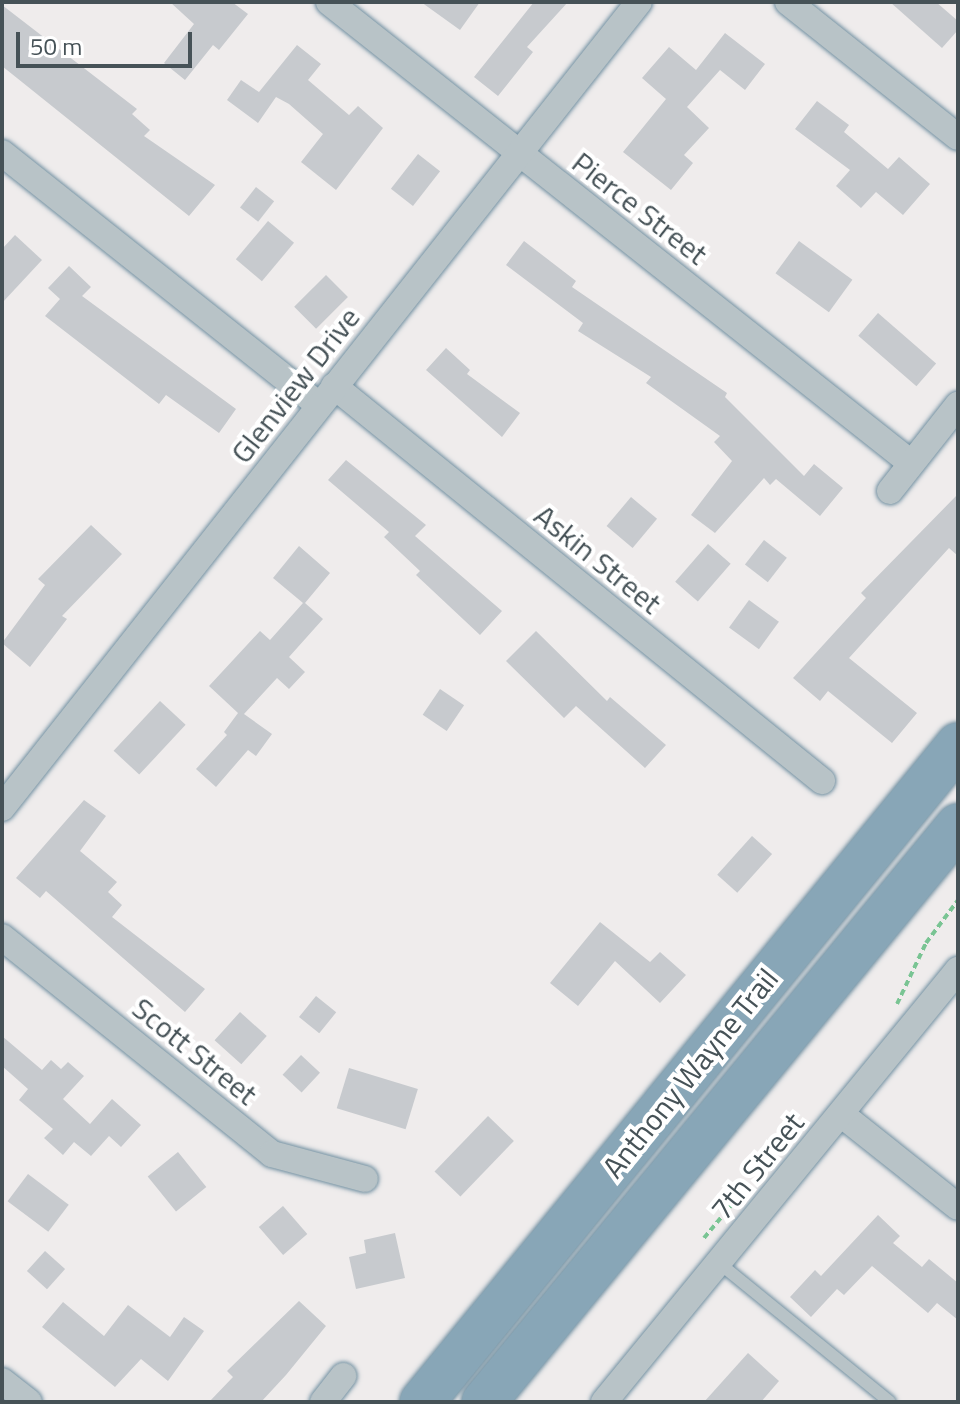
<!DOCTYPE html>
<html>
<head>
<meta charset="utf-8">
<style>
  body { margin:0 }
  #map { position:relative; width:960px; height:1404px; overflow:hidden; background:#efecec; font-family:"Titillium Web",sans-serif }
  div>[style] { position:absolute }
  [style*='--x'] { left:calc(var(--x)*1px); top:calc(var(--y)*1px); width:calc(var(--w)*1px); rotate:calc(var(--a)*1deg) }
  .building>* { inset:0; background:#c7cace; transform-origin:0 0 }
  .path>* { height:4px; margin-top:-2px; transform-origin:0; background:repeating-linear-gradient(90deg,#79c493 0 6px,transparent 0 10px) }
  .roads { filter:drop-shadow(0 0 2px #7391a2) drop-shadow(0 0 2px #7391a2) }
  .lane>* { height:12px; margin:-6px; padding:0 6px; transform-origin:6px; border-radius:6px; background:#b8c3c7 }
  .street>* { height:26px; margin:-13px; padding:0 13px; transform-origin:13px; border-radius:13px; background:#b8c3c7 }
  .highway>* { height:44px; margin:-22px; padding:0 22px; transform-origin:22px; border-radius:22px; background:#88a6b7 }
  span { translate:-50% -50%; white-space:nowrap; text-align:center; line-height:1.15; -webkit-text-stroke:8px #fff; paint-order:stroke }
  .street-label { font-size:30px; color:#465257 }
  .frame { position:absolute; inset:0; border:4px solid #465257; pointer-events:none }
  .scale { position:absolute; left:16px; top:32px; width:176px; height:36px; box-sizing:border-box; border:4px solid #465257; border-top:0; padding-left:10px; font-size:24px; line-height:28px; white-space:nowrap; color:#465257; -webkit-text-stroke:6px #fff; paint-order:stroke }
</style>
</head>
<body>
<div id="map">
  <div class="building">
    <i style="clip-path:polygon(170px 2px,232px 2px,248px 14px,219px 50px,213px 45px,185px 80px,164px 63px,194px 24px)"></i>
    <i style="clip-path:polygon(421px 2px,480px 2px,460px 30px)"></i>
    <i style="clip-path:polygon(534px 2px,568px 2px,527px 47px,533px 52px,498px 96px,474px 77px)"></i>
    <i style="clip-path:polygon(890px 2px,936px 2px,958px 21px,958px 30px,942px 48px)"></i>
    <i style="clip-path:polygon(2px 5px,137px 109px,132px 114px,150px 130px,144px 136px,215px 185px,189px 216px,2px 66px)"></i>
    <i style="clip-path:polygon(725px 33px,765px 64px,745px 90px,720px 70px,687px 107px,709px 128px,684px 155px,693px 163px,671px 190px,623px 152px,666px 99px,642px 78px,669px 47px,696px 70px)"></i>
    <i style="clip-path:polygon(297px 45px,321px 64px,308px 80px,349px 115px,358px 106px,383px 128px,336px 190px,301px 162px,323px 134px,289px 104px,276px 97px,258px 123px,227px 100px,241px 80px,259px 92px)"></i>
    <i style="clip-path:polygon(817px 101px,849px 125px,844px 132px,888px 169px,899px 157px,930px 184px,903px 215px,876px 192px,861px 208px,836px 186px,850px 170px,795px 129px)"></i>
    <i style="left:418px;top:154px;width:28px;height:44px;rotate:38deg"></i>
    <i style="left:256px;top:187px;width:23px;height:26px;rotate:38deg"></i>
    <i style="left:268px;top:221px;width:34px;height:50px;rotate:40deg"></i>
    <i style="clip-path:polygon(15px 235px,42px 260px,2px 303px,2px 249px)"></i>
    <i style="clip-path:polygon(524px 241px,576px 281px,572px 287px,727px 393px,725px 397px,804px 476px,814px 464px,843px 488px,820px 516px,776px 479px,770px 485px,764px 478px,715px 533px,691px 515px,732px 461px,714px 442px,720px 436px,646px 383px,651px 377px,578px 331px,583px 323px,506px 265px)"></i>
    <i style="left:799px;top:241px;width:66px;height:40px;rotate:36deg"></i>
    <i style="clip-path:polygon(69px 266px,91px 287px,82px 296px,236px 409px,219px 433px,166px 395px,159px 404px,45px 316px,60px 299px,48px 288px)"></i>
    <i style="left:326px;top:275px;width:31px;height:45px;rotate:45deg"></i>
    <i style="left:878px;top:313px;width:77px;height:30px;rotate:41deg"></i>
    <i style="clip-path:polygon(446px 348px,470px 370px,467px 374px,520px 413px,502px 437px,426px 370px)"></i>
    <i style="clip-path:polygon(346px 460px,426px 525px,415px 536px,502px 611px,480px 635px,416px 575px,420px 571px,384px 537px,389px 532px,328px 480px)"></i>
    <i style="clip-path:polygon(958px 494px,958px 556px,949px 548px,849px 658px,917px 713px,892px 743px,828px 691px,820px 701px,793px 678px,866px 598px,861px 593px)"></i>
    <i style="left:631px;top:497px;width:34px;height:38px;rotate:40deg"></i>
    <i style="clip-path:polygon(91px 525px,122px 554px,62px 616px,67px 619px,30px 667px,2px 643px,45px 585px,38px 579px)"></i>
    <i style="left:764px;top:540px;width:29px;height:31px;rotate:38deg"></i>
    <i style="left:708px;top:544px;width:30px;height:50px;rotate:41deg"></i>
    <i style="clip-path:polygon(299px 546px,330px 573px,305px 603px,323px 619px,289px 657px,305px 672px,289px 689px,277px 678px,244px 714px,272px 734px,256px 756px,248px 750px,216px 787px,196px 769px,227px 735px,224px 732px,238px 713px,209px 686px,260px 631px,270px 640px,303px 603px,273px 578px)"></i>
    <i style="left:749px;top:600px;width:37px;height:34px;rotate:36deg"></i>
    <i style="clip-path:polygon(536px 631px,607px 701px,610px 697px,666px 745px,645px 768px,576px 706px,564px 718px,506px 661px)"></i>
    <i style="left:440px;top:689px;width:29px;height:31px;rotate:34deg"></i>
    <i style="left:160px;top:701px;width:35px;height:68px;rotate:43deg"></i>
    <i style="clip-path:polygon(84px 800px,106px 816px,80px 851px,117px 882px,108px 892px,122px 905px,112px 917px,205px 989px,185px 1012px,46px 891px,40px 898px,16px 878px)"></i>
    <i style="left:752px;top:836px;width:27px;height:52px;rotate:42deg"></i>
    <i style="clip-path:polygon(600px 922px,650px 962px,660px 952px,686px 975px,660px 1003px,615px 961px,578px 1006px,550px 983px)"></i>
    <i style="left:316px;top:996px;width:26px;height:27px;rotate:39deg"></i>
    <i style="left:240px;top:1012px;width:36px;height:38px;rotate:42deg"></i>
    <i style="clip-path:polygon(2px 1036px,42px 1070px,51px 1060px,61px 1069px,68px 1062px,84px 1076px,63px 1099px,90px 1124px,112px 1099px,141px 1125px,121px 1147px,109px 1136px,91px 1156px,74px 1142px,63px 1155px,44px 1138px,53px 1129px,19px 1100px,28px 1089px,2px 1066px)"></i>
    <i style="left:301px;top:1055px;width:26px;height:27px;rotate:43deg"></i>
    <i style="left:349px;top:1068px;width:72px;height:42px;rotate:17deg"></i>
    <i style="left:488px;top:1116px;width:36px;height:77px;rotate:44deg"></i>
    <i style="left:178px;top:1152px;width:45px;height:39px;rotate:51deg"></i>
    <i style="left:28px;top:1174px;width:51px;height:34px;rotate:37deg"></i>
    <i style="left:283px;top:1206px;width:37px;height:32px;rotate:49deg"></i>
    <i style="clip-path:polygon(878px 1215px,900px 1236px,893px 1243px,922px 1267px,929px 1259px,958px 1283px,958px 1320px,937px 1303px,928px 1313px,872px 1266px,844px 1295px,837px 1289px,811px 1317px,790px 1297px,815px 1270px,821px 1276px)"></i>
    <i style="clip-path:polygon(395px 1233px,405px 1278px,356px 1289px,349px 1257px,366px 1253px,364px 1240px)"></i>
    <i style="left:45px;top:1251px;width:27px;height:27px;rotate:42deg"></i>
    <i style="clip-path:polygon(299px 1301px,326px 1326px,286px 1375px,261px 1402px,209px 1402px,233px 1377px,227px 1371px)"></i>
    <i style="clip-path:polygon(63px 1302px,104px 1336px,128px 1305px,170px 1337px,184px 1317px,204px 1331px,168px 1381px,141px 1359px,115px 1387px,42px 1327px)"></i>
    <i style="clip-path:polygon(748px 1353px,779px 1381px,761px 1402px,704px 1402px)"></i>
  </div>
  <div class="path">
    <i style="--x:897;--y:1004;--w:68;--a:-64.6"></i>
    <i style="--x:926;--y:943;--w:54;--a:-53.3"></i>
    <i style="--x:704;--y:1238;--w:47;--a:-50.2"></i>
  </div>
  <div class="roads">
    <div class="lane">
      <i style="--x:719;--y:1263;--w:220;--a:39.1"></i>
    </div>
    <div class="street">
      <i style="--x:329;--y:2;--w:742;--a:38.38"></i>
      <i style="--x:788;--y:2;--w:217;--a:38.5"></i>
      <i style="--x:2;--y:153;--w:405;--a:38.5"></i>
      <i style="--x:334;--y:386;--w:628;--a:38.99"></i>
      <i style="--x:890;--y:491;--w:110;--a:-51.7"></i>
      <i style="--x:2;--y:808;--w:1027;--a:-51.68"></i>
      <i style="--x:2;--y:937;--w:346;--a:38.8"></i>
      <i style="--x:272;--y:1154;--w:96;--a:15"></i>
      <i style="--x:841;--y:1114;--w:149;--a:38.5"></i>
      <i style="--x:2;--y:1381;--w:34;--a:38"></i>
      <i style="--x:323;--y:1402;--w:33;--a:-52"></i>
      <i style="--x:604;--y:1402;--w:559;--a:-50.67"></i>
    </div>
    <div class="highway">
      <i style="--x:422;--y:1402;--w:848;--a:-50.79"></i>
      <i style="--x:484;--y:1402;--w:746;--a:-50.55"></i>
    </div>
  </div>
  <div class="street-label">
    <span style="left:640px;top:208px;rotate:38deg">Pierce Street</span>
    <span style="left:295px;top:385px;rotate:-52deg">Glenview Drive</span>
    <span style="left:598px;top:559px;rotate:39deg">Askin Street</span>
    <span style="left:195px;top:1051px;rotate:39deg">Scott Street</span>
    <span style="left:690px;top:1073px;rotate:-51deg">Anthony Wayne Trail</span>
    <span style="left:757px;top:1166px;rotate:-51deg">7th Street</span>
  </div>
  <div class="frame"></div>
  <div class="scale">50 m</div>
</div>
</body>
</html>
